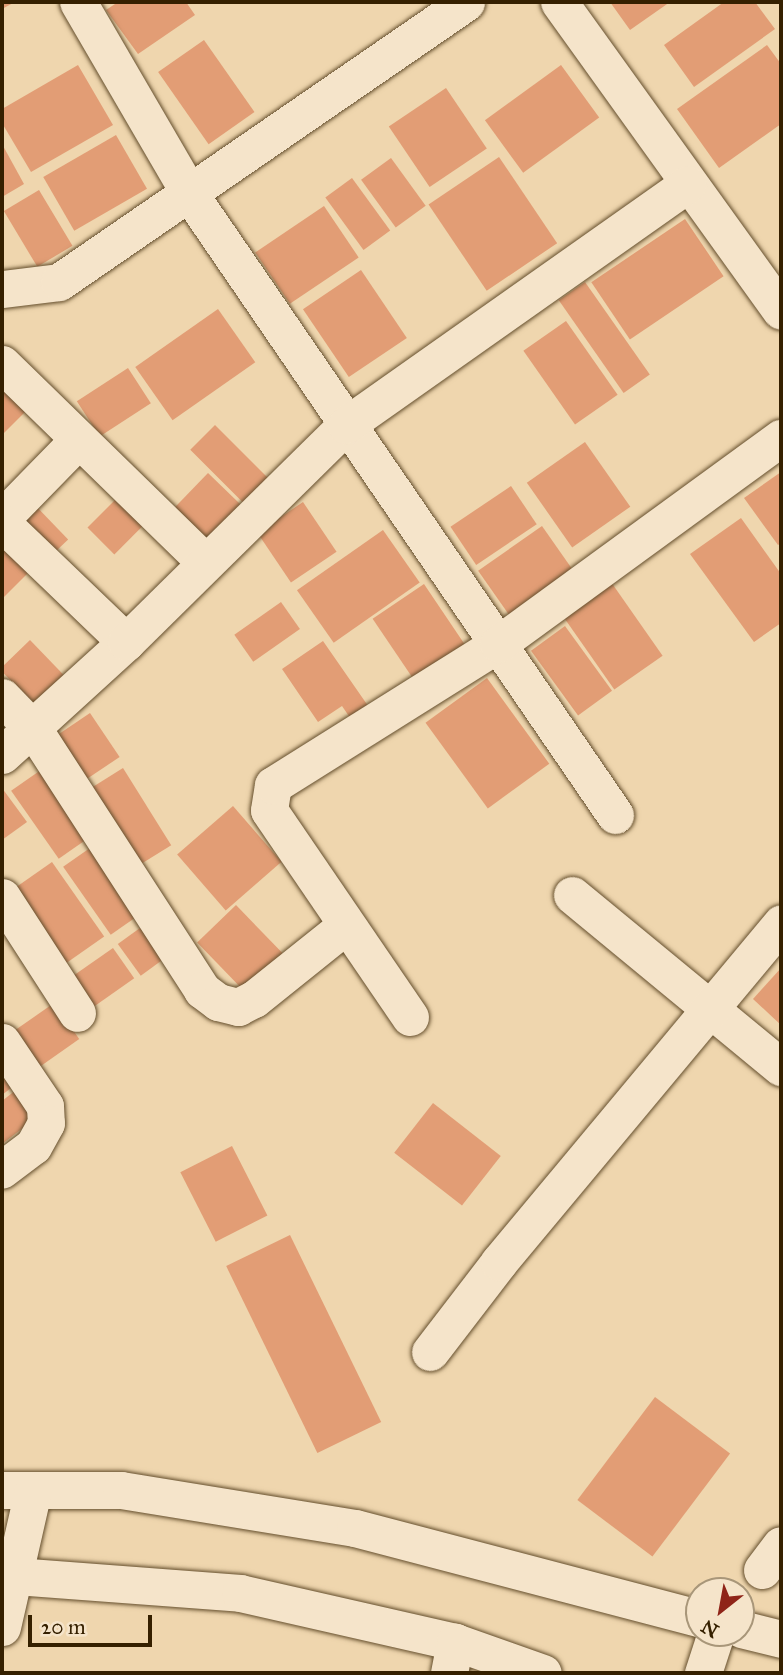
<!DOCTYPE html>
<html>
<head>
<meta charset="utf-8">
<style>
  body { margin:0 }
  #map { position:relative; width:783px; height:1675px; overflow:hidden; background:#efd6ae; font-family:"IM FELL Great Primer",serif }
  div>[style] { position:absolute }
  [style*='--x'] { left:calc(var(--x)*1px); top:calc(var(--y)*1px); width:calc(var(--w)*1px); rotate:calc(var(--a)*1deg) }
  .building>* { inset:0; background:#e29d75; transform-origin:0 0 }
  .roads { filter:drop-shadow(0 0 2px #644e2c) drop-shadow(0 0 2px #644e2c) }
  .street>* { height:37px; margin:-18.5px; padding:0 18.5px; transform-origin:18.5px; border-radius:18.5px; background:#f5e4ca }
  span { translate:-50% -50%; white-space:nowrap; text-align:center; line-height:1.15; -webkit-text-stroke:6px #f5e4ca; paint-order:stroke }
  .frame { position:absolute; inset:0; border:4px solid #352000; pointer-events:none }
  .north { position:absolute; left:685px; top:1577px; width:70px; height:70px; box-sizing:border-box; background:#f5e4ca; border:2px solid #a89679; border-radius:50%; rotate:211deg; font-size:19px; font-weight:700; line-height:28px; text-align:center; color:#352000 }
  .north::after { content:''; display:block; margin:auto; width:24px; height:32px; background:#8f2418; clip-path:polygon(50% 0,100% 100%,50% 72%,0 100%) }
  .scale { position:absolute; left:28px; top:1615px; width:124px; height:32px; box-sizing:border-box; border:4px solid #352000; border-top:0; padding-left:9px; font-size:21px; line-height:24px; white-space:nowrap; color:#352000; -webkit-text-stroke:5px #f5e4ca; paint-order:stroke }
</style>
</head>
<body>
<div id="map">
  <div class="building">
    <i style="clip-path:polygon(2px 2px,15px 2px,2px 9px)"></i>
    <i style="clip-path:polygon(118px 2px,186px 2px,195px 15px,138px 54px,106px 10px)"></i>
    <i style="clip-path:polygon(610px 2px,670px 2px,630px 30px)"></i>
    <i style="clip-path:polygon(724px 2px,755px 2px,775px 29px,694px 87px,664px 45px)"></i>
    <i style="left:204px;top:40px;width:88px;height:56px;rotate:55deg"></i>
    <i style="clip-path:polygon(767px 45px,781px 64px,781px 124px,719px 168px,677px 109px)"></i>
    <i style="clip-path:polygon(78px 65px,113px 125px,31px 172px,2px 123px,2px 109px)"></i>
    <i style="left:561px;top:65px;width:65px;height:94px;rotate:54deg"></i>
    <i style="left:446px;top:88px;width:73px;height:69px;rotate:56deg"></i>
    <i style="left:116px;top:135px;width:62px;height:84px;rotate:60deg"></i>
    <i style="clip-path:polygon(2px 144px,24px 184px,2px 197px)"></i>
    <i style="left:499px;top:157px;width:104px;height:85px;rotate:56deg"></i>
    <i style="left:391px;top:158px;width:59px;height:37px;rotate:54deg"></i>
    <i style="left:352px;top:178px;width:65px;height:33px;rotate:54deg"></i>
    <i style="left:39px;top:190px;width:65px;height:41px;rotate:59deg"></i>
    <i style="left:324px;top:206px;width:62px;height:83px;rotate:56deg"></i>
    <i style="left:685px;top:219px;width:69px;height:113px;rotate:56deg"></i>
    <i style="left:361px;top:270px;width:82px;height:70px;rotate:56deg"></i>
    <i style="left:585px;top:282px;width:113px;height:32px;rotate:55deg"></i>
    <i style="left:218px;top:309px;width:65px;height:101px;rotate:55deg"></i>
    <i style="left:566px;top:321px;width:90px;height:52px;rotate:55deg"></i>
    <i style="left:128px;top:368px;width:42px;height:61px;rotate:57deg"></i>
    <i style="clip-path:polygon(2px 374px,32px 405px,2px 435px)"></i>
    <i style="left:215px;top:425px;width:75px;height:35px;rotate:45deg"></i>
    <i style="left:585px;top:442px;width:79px;height:71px;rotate:55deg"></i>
    <i style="clip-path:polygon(781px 472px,781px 543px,778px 545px,744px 498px)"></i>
    <i style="left:208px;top:473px;width:46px;height:52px;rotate:44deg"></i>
    <i style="left:511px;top:486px;width:46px;height:73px;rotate:56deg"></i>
    <i style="left:120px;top:495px;width:38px;height:46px;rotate:45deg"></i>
    <i style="left:32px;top:502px;width:52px;height:28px;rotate:46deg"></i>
    <i style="left:303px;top:502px;width:60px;height:55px;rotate:56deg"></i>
    <i style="clip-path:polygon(741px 518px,781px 574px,781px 623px,754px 642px,690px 554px)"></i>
    <i style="left:542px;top:526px;width:55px;height:78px;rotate:55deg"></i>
    <i style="left:383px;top:530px;width:64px;height:105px;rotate:55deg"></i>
    <i style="clip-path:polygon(2px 543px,30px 571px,2px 599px)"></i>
    <i style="left:611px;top:582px;width:90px;height:59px;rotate:55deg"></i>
    <i style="left:424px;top:584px;width:75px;height:62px;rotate:56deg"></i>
    <i style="left:281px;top:602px;width:33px;height:57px;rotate:55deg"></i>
    <i style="left:565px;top:626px;width:80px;height:42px;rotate:54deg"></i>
    <i style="left:30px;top:640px;width:52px;height:42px;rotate:46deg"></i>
    <i style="clip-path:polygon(323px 641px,373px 713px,355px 725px,342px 706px,318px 722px,282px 669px)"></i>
    <i style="left:487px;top:678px;width:106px;height:76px;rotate:54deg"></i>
    <i style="left:90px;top:713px;width:53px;height:41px;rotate:56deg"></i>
    <i style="left:48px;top:765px;width:83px;height:45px;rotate:55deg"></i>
    <i style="left:123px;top:768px;width:91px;height:39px;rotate:58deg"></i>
    <i style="clip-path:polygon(2px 788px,27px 822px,2px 840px)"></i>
    <i style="left:233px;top:806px;width:74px;height:74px;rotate:49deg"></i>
    <i style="left:100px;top:841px;width:83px;height:45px;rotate:55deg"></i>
    <i style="left:52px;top:862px;width:91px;height:54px;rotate:55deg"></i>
    <i style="left:236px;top:905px;width:71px;height:54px;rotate:46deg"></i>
    <i style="left:151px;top:920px;width:39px;height:41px;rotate:54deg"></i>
    <i style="left:113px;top:948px;width:37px;height:59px;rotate:55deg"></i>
    <i style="clip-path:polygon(781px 968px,781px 1025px,753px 999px)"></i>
    <i style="left:54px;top:1003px;width:44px;height:56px;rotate:55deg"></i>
    <i style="clip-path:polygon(2px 1047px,25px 1077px,2px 1095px)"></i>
    <i style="clip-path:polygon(21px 1086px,41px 1114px,2px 1144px,2px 1101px)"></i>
    <i style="left:433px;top:1103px;width:86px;height:63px;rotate:38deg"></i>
    <i style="left:232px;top:1146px;width:78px;height:58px;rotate:63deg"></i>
    <i style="left:290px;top:1235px;width:208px;height:71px;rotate:64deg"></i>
    <i style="left:655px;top:1397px;width:94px;height:129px;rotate:37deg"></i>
  </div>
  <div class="roads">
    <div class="street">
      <i style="--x:78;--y:2;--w:221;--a:59.8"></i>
      <i style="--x:189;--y:193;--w:754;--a:55.59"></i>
      <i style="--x:559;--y:2;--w:380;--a:54.3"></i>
      <i style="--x:2;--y:289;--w:57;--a:-7"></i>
      <i style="--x:59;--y:282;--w:494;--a:-34.5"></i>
      <i style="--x:2;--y:364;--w:284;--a:44.3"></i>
      <i style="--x:2;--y:518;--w:109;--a:-45.7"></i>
      <i style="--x:2;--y:523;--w:172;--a:43.8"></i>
      <i style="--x:2;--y:697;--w:46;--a:45.9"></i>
      <i style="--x:34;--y:730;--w:310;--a:57.1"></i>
      <i style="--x:202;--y:990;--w:20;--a:37"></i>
      <i style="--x:218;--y:1002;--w:21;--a:14"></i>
      <i style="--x:238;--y:1007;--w:18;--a:-27"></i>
      <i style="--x:254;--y:999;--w:117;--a:-38.7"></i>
      <i style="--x:2;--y:755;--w:168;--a:-42.3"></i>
      <i style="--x:126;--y:642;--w:309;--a:-44.6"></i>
      <i style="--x:346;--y:425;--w:418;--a:-35.2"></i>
      <i style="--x:572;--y:895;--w:271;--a:39.5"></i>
      <i style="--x:2;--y:897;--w:138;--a:57.1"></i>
      <i style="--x:410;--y:1017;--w:250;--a:-124.3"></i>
      <i style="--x:269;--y:810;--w:25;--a:-81"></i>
      <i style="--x:273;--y:785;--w:266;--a:-32.1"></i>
      <i style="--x:498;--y:644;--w:350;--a:-36.1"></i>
      <i style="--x:2;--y:1042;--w:77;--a:56.1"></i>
      <i style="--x:45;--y:1106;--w:17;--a:87"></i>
      <i style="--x:46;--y:1123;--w:26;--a:119"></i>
      <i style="--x:33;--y:1146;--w:39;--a:143"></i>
      <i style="--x:430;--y:1352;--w:113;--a:-52.5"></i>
      <i style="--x:499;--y:1262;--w:441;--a:-50.2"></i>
      <i style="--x:2;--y:1490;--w:119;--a:0"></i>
      <i style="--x:121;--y:1490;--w:237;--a:9.2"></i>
      <i style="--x:355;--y:1528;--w:356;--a:14.7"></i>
      <i style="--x:762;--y:1570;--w:31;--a:-53"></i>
      <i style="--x:2;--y:1575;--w:239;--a:4.3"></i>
      <i style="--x:240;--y:1593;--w:221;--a:12.8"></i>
      <i style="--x:2;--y:1627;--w:139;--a:-77.2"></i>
      <i style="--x:741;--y:1629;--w:41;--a:14"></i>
      <i style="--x:449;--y:1673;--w:32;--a:-79"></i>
      <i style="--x:455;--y:1642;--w:93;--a:19.4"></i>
      <i style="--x:703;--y:1673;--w:42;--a:-72"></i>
    </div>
  </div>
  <div class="frame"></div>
  <div class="north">N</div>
  <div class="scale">20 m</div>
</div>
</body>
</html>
